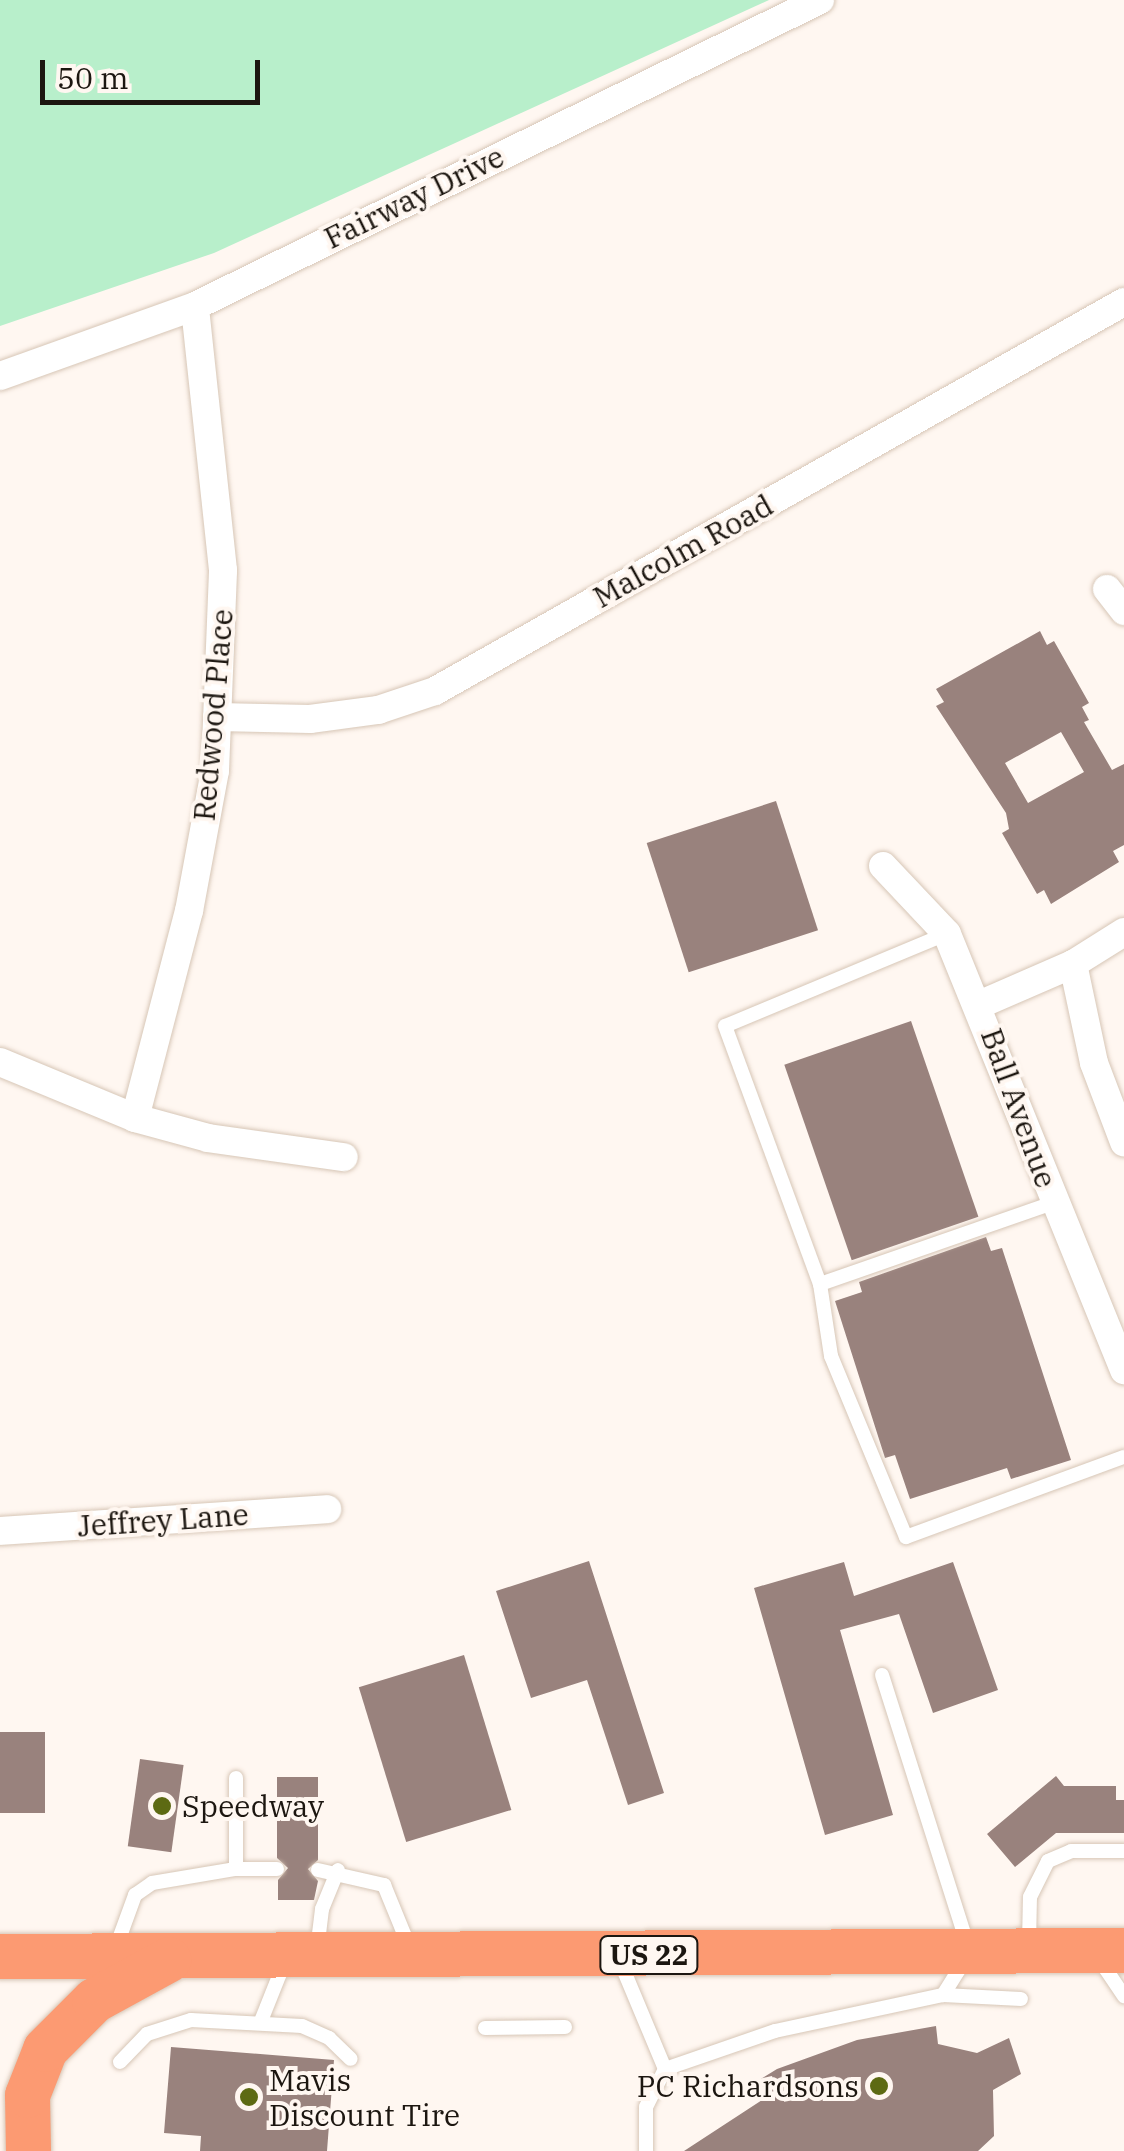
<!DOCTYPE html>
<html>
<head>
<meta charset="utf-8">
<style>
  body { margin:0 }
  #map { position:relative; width:1124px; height:2151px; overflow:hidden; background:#fff7f1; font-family:"IBM Plex Serif",serif }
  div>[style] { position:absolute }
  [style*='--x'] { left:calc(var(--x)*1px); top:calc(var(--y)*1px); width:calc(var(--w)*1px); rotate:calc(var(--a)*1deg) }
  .green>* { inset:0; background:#b8efcb }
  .building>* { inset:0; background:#99827d; transform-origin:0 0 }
  .roads { filter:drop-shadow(0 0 2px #d7c6b6) drop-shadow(0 0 2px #d7c6b6) }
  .service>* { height:14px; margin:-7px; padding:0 7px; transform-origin:7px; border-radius:7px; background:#fff }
  .minor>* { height:28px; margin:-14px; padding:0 14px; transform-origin:14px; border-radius:14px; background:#fff }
  .trunk>* { height:45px; margin:-22.5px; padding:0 22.5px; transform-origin:22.5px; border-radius:22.5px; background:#fc9a72 }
  .dots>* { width:28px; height:28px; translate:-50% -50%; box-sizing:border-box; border:5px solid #fff7f1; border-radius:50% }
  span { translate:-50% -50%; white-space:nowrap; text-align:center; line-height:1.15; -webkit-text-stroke:8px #fff7f1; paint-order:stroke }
  .shield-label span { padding:2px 8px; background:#fff7f1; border:2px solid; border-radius:8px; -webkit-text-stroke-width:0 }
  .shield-label { font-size:28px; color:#1c1610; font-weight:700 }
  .street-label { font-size:30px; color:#1c1610 }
  .poi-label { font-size:30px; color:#1c1610 }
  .left { translate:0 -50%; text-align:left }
  .right { translate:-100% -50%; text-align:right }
  .scale { position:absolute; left:40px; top:60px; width:220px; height:45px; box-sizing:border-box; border:5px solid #1c1610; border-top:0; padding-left:12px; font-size:30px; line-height:35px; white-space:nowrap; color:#1c1610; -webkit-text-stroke:8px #fff7f1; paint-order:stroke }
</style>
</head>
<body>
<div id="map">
  <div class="green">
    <i style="clip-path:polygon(0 0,769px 0,214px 253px,0 326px)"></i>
  </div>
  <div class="building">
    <i style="clip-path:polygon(evenodd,1040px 631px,1047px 645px,1054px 641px,1089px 703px,1082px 707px,1089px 720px,1084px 722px,1112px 770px,1124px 764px,1124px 845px,1113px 851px,1119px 862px,1051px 904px,1044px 890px,1037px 894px,1002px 833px,1009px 829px,1006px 813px,936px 706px,944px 702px,936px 689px,1040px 631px,1061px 732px,1084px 772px,1028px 803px,1005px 763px,1061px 732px)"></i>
    <i style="left:776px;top:801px;width:136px;height:136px;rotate:72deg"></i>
    <i style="left:911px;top:1021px;width:207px;height:134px;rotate:71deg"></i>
    <i style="clip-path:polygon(986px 1237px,991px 1251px,1002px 1248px,1071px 1460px,1011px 1479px,1007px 1468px,910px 1499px,895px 1455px,885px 1458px,835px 1301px,862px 1292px,859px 1282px)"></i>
    <i style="clip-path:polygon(589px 1561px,664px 1793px,628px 1805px,587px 1680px,531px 1698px,496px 1591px)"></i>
    <i style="clip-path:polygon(844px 1562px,854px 1596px,953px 1562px,998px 1690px,933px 1713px,899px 1614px,840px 1630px,893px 1815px,825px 1835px,754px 1588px)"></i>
    <i style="left:464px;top:1655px;width:162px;height:110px;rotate:73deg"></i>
    <i style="left:0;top:1732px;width:45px;height:81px"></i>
    <i style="left:140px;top:1759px;width:44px;height:88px;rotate:8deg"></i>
    <i style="clip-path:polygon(1056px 1776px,1064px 1786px,1116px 1786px,1116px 1800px,1124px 1800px,1124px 1833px,1056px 1833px,1015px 1867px,987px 1834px)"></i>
    <i style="clip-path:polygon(277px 1777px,318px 1777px,318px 1860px,308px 1869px,318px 1881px,314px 1900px,278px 1900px,278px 1880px,288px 1868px,277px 1858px)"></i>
    <i style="clip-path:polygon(936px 2026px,938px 2044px,977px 2053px,1009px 2038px,1021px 2074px,993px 2090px,994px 2136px,978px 2151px,684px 2151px,765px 2098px,756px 2082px,777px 2069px,857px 2040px)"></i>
    <i style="clip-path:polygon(171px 2047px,334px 2060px,327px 2151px,200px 2151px,201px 2136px,164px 2133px)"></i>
  </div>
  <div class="roads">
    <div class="service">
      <i style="--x:946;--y:934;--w:239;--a:157.4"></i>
      <i style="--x:725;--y:1026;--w:275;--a:69.8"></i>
      <i style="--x:820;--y:1284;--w:249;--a:-19.2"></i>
      <i style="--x:820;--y:1284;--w:73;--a:81.3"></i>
      <i style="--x:831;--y:1356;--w:196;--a:67.5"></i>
      <i style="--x:906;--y:1537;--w:232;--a:-20.2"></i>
      <i style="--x:882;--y:1675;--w:291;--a:72.4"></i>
      <i style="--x:970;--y:1952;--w:51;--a:122.1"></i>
      <i style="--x:236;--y:1869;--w:41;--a:0"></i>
      <i style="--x:318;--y:1870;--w:68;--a:12.8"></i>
      <i style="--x:384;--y:1885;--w:66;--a:67.7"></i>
      <i style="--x:1029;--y:1943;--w:46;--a:-88.8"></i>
      <i style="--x:1030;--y:1897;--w:40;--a:-63.4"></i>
      <i style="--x:1048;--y:1861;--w:25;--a:-23"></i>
      <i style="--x:1071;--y:1851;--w:53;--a:0"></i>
      <i style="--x:115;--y:1950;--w:59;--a:-70"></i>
      <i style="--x:135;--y:1895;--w:21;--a:-35"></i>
      <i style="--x:152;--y:1883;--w:85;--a:-9.5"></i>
      <i style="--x:236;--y:1869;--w:91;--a:-90"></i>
      <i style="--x:317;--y:1950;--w:41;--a:-83"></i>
      <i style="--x:322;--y:1909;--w:42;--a:-67.7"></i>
      <i style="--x:619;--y:1959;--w:119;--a:67.3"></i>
      <i style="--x:1099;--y:1959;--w:45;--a:56"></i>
      <i style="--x:261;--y:2021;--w:65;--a:-68.2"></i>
      <i style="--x:485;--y:2028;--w:80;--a:-0.7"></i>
      <i style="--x:120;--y:2062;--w:39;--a:-46"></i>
      <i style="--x:147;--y:2034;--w:46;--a:-17.7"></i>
      <i style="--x:191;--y:2020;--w:111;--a:3.1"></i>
      <i style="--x:302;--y:2026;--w:30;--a:24"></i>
      <i style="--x:329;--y:2038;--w:30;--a:44"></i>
      <i style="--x:646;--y:2151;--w:44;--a:-90"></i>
      <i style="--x:646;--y:2107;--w:42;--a:-63.4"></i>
      <i style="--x:665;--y:2069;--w:116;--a:-19.1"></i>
      <i style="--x:775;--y:2031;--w:172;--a:-12.1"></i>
      <i style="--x:943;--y:1995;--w:78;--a:2.9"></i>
    </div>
    <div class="minor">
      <i style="--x:0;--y:376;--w:207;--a:-19.7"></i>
      <i style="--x:195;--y:306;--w:696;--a:-26.09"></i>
      <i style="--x:1107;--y:589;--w:28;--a:52"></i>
      <i style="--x:217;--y:717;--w:93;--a:1.2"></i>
      <i style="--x:310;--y:719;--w:69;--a:-7.5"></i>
      <i style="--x:378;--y:710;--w:60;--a:-18.4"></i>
      <i style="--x:435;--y:691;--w:791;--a:-29.45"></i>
      <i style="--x:883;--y:866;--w:93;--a:46.7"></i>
      <i style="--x:947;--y:934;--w:471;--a:67.9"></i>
      <i style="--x:1073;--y:964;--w:101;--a:78"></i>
      <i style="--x:1094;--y:1063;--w:85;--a:69.2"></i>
      <i style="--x:981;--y:1004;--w:100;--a:-23.5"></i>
      <i style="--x:1073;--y:964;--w:60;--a:-32.1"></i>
      <i style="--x:0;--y:1062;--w:146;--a:22.5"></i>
      <i style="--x:135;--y:1118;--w:76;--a:15.3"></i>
      <i style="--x:208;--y:1138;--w:137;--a:8"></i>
      <i style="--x:135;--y:1118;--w:214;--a:-75.4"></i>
      <i style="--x:189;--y:911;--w:142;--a:-79.5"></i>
      <i style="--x:215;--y:771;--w:201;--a:-87.7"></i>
      <i style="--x:223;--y:570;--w:265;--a:-96.1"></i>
      <i style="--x:0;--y:1531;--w:328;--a:-3.8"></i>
    </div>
    <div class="trunk">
      <i style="--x:0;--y:1956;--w:1124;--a:-0.31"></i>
      <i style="--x:28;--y:2151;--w:56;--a:-91"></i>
      <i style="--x:27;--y:2095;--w:49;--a:-68.6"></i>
      <i style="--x:45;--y:2049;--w:69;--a:-45"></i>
      <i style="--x:94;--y:2000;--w:85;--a:-28.7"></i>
    </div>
  </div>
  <div class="dots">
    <i style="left:162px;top:1806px;background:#5d6a13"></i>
    <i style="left:879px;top:2086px;background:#5d6a13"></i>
    <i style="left:249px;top:2097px;background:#5d6a13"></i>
  </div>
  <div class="shield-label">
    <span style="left:649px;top:1955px">US 22</span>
  </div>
  <div class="street-label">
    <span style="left:414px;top:197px;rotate:-26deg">Fairway Drive</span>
    <span style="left:683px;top:551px;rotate:-29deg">Malcolm Road</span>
    <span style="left:213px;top:715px;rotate:-85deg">Redwood Place</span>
    <span style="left:1019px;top:1108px;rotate:70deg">Ball Avenue</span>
    <span style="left:163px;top:1520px;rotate:-4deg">Jeffrey Lane</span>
  </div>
  <div class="poi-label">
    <span class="left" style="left:182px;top:1806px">Speedway</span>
    <span class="left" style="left:269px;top:2097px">Mavis<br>Discount Tire</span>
    <span class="right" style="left:859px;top:2086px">PC Richardsons</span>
  </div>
  <div class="scale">50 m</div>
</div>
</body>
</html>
